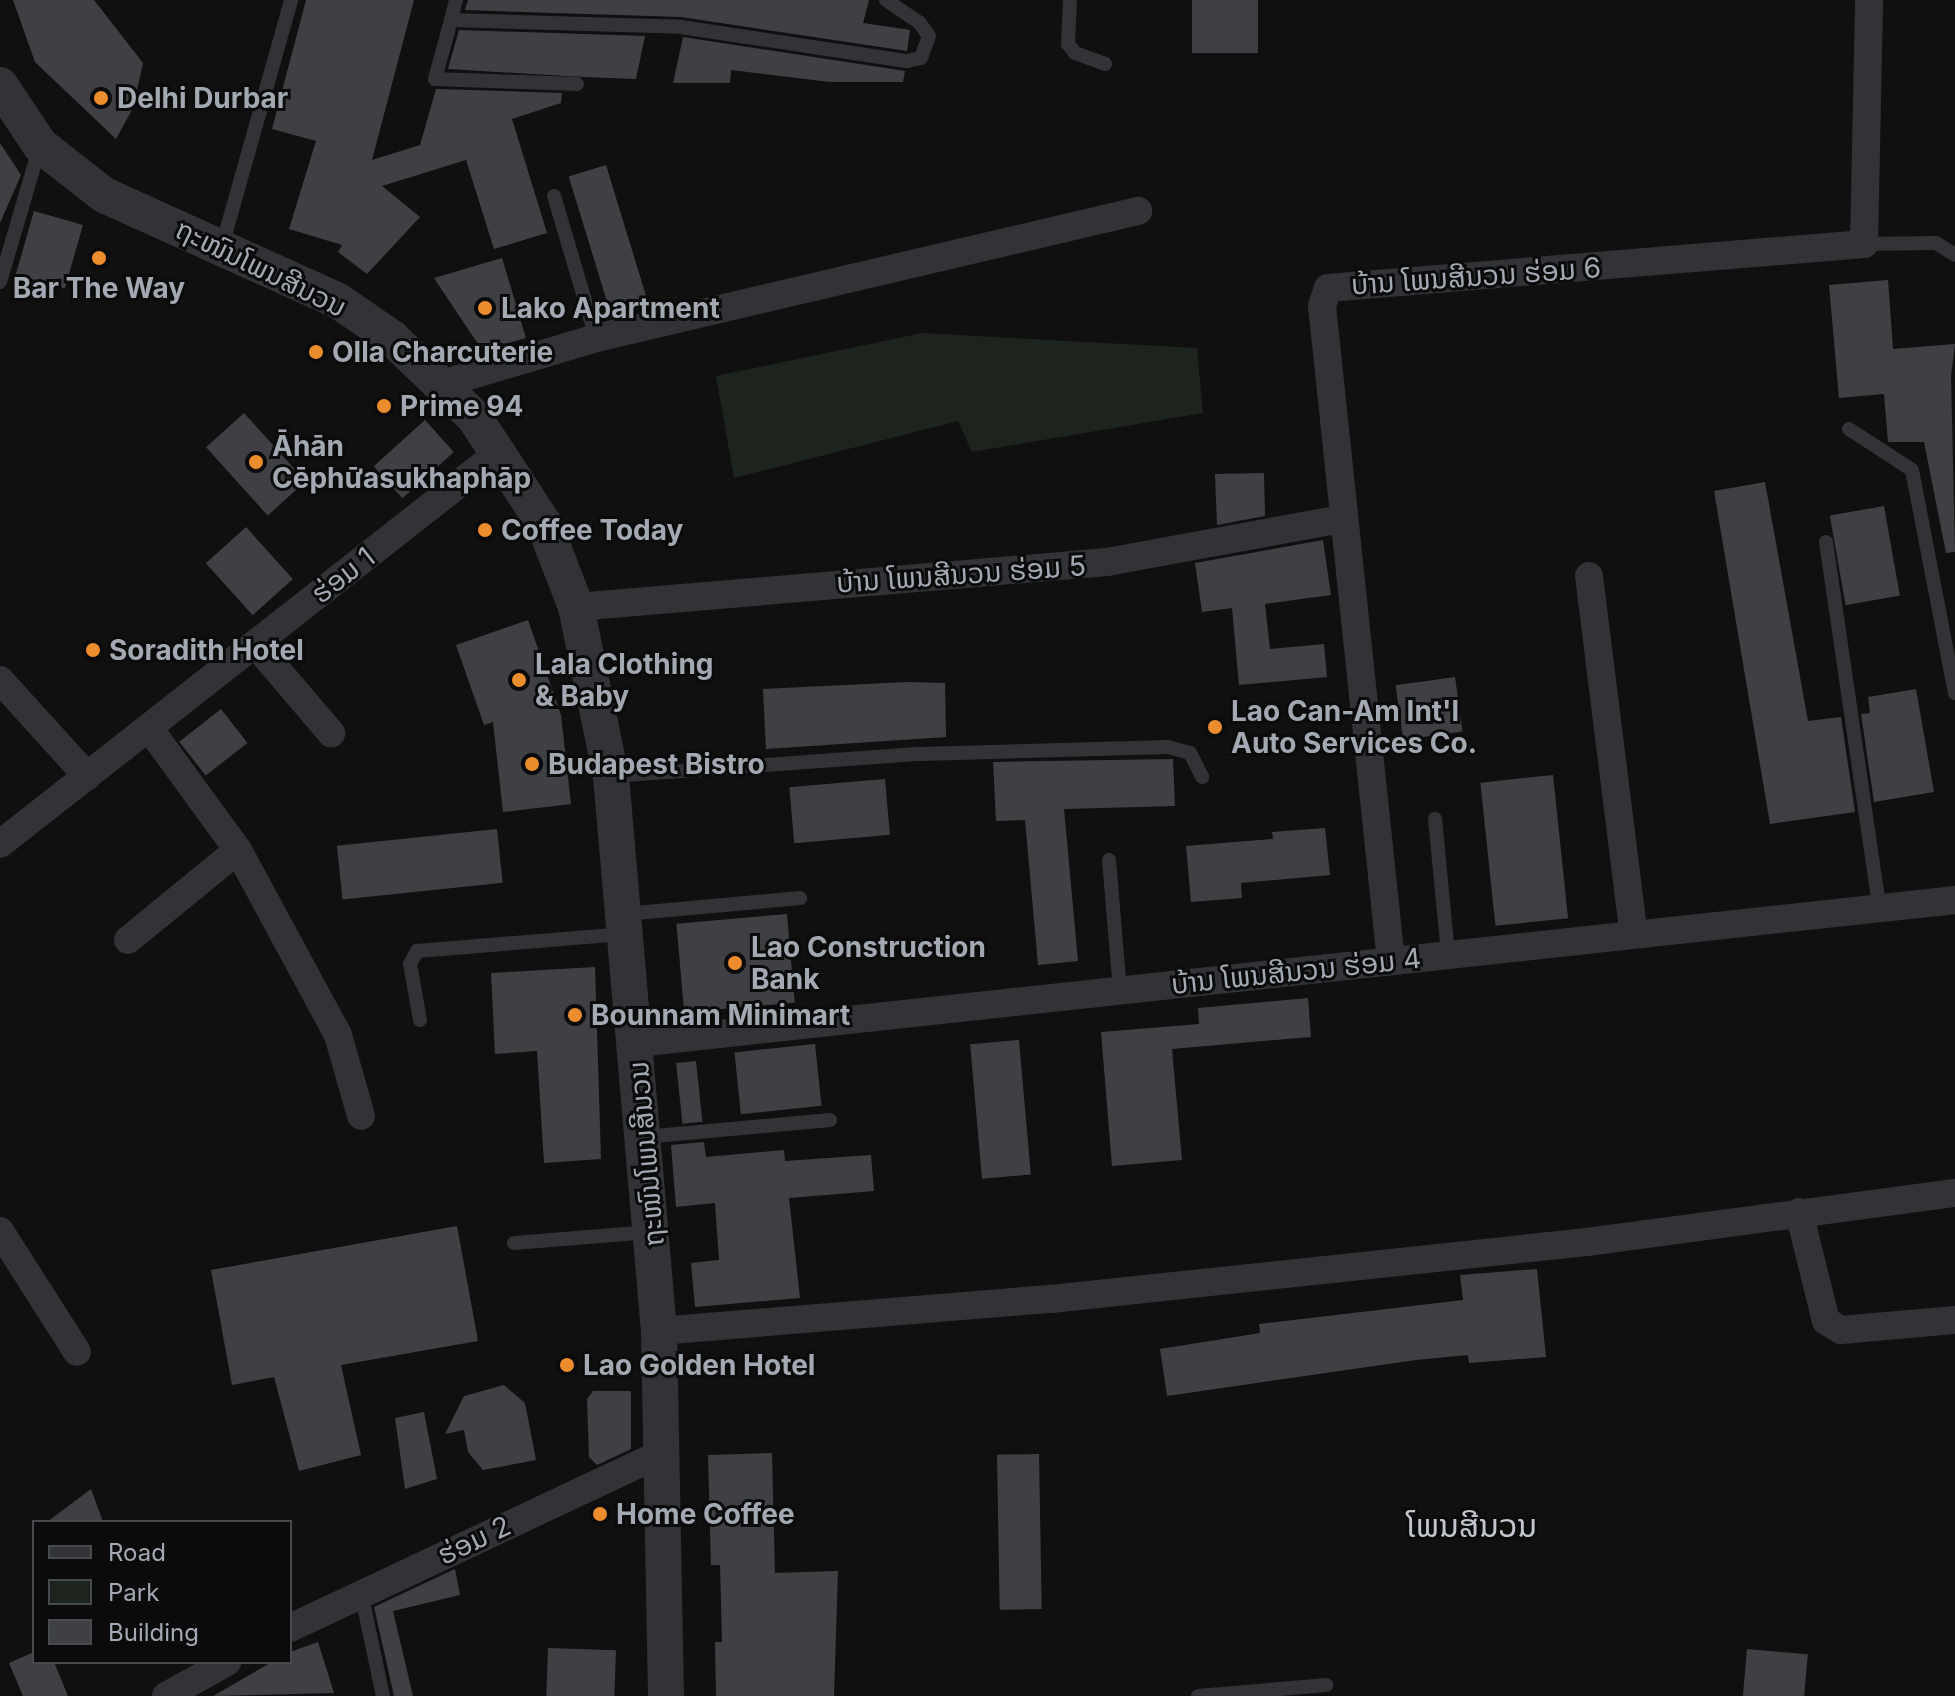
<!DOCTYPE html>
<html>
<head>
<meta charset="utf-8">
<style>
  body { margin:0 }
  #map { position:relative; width:1955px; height:1696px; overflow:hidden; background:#101011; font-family:Inter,"Noto Sans Lao",sans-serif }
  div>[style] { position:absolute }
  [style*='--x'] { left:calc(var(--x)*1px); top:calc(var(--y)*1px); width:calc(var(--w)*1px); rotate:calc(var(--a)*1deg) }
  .green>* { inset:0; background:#1d241d }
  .building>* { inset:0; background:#3f4044; transform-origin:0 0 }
  .service>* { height:14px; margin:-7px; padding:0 7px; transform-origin:7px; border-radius:7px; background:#313336 }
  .minor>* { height:28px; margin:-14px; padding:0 14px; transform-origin:14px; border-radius:14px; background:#313336 }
  .tertiary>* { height:36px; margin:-18px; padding:0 18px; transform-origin:18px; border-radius:18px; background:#313336 }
  .dots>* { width:22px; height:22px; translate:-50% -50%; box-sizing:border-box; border:4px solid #0b0b0c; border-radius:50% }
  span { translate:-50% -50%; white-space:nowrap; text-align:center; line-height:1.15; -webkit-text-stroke:6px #0b0b0c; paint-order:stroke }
  .poi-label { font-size:28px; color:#a2a9b2; font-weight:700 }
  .left { translate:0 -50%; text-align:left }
  .street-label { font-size:28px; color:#a2a9b2 }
  .quarter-label { font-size:32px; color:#c2c7ce }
  .legend { position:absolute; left:32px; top:1520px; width:260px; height:144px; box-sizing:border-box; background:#0b0b0c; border:2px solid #474a4e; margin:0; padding:10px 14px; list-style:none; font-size:24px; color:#a2a9b2 }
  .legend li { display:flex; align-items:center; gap:16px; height:40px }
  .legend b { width:40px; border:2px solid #474a4e }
</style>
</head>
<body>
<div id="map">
  <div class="green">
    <i style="clip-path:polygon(922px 333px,1197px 348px,1203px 413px,972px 452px,958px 421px,734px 478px,716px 376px)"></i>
  </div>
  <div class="building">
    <i style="clip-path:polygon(13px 0,94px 0,143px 63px,133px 108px,116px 139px,35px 62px)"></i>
    <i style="clip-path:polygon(306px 0,414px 0,372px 160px,420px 145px,436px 89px,562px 93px,561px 103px,512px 119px,547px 233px,494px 249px,466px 160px,382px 186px,420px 217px,367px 274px,338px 252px,342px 245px,289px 229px,316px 141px,272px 129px)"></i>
    <i style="clip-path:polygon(468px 0,869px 0,863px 23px,910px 30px,907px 51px,681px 17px,465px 10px)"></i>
    <i style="left:1192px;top:0;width:66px;height:53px"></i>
    <i style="clip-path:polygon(459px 30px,645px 36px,636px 79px,584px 77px,448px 69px)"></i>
    <i style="clip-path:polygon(683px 37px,905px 71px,903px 82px,830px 82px,731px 70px,730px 83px,673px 83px)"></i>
    <i style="clip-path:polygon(0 143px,21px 175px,0 223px)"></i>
    <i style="left:606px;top:165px;width:143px;height:39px;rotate:73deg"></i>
    <i style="left:34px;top:211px;width:51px;height:66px;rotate:16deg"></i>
    <i style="clip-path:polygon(502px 258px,526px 338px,482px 350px,434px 278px)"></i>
    <i style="clip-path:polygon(1888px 280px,1893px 349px,1955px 344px,1951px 376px,1955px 552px,1946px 553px,1924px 442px,1888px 442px,1884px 394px,1839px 398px,1829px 285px)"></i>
    <i style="left:244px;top:413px;width:92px;height:51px;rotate:48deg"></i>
    <i style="left:425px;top:420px;width:43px;height:69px;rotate:48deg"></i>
    <i style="clip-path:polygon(1264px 473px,1265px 516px,1217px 525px,1215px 474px)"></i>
    <i style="clip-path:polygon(1765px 482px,1808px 721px,1841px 717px,1855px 812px,1770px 824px,1714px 491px)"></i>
    <i style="left:1884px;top:506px;width:91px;height:55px;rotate:80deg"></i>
    <i style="left:246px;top:527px;width:70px;height:54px;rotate:48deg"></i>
    <i style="clip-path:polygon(1323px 540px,1331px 595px,1265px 604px,1270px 649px,1324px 644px,1327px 677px,1239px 685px,1232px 608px,1202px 612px,1195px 563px)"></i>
    <i style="clip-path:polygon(528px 620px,561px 715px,571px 804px,503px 812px,493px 722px,484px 725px,456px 645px)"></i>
    <i style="left:1455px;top:677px;width:55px;height:60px;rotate:82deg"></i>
    <i style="clip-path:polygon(906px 682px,945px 683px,946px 737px,766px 749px,763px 689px)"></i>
    <i style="clip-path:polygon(1916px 689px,1934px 792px,1874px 802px,1861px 714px,1870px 713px,1868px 697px)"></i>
    <i style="left:221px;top:709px;width:43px;height:53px;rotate:52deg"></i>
    <i style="clip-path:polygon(1173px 759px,1175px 806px,1064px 809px,1078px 961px,1038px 965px,1025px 820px,996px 821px,993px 762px)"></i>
    <i style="left:1553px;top:775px;width:144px;height:73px;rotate:84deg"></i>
    <i style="left:885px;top:779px;width:56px;height:96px;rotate:85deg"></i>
    <i style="clip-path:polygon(1325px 828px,1330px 875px,1241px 883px,1242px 898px,1191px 902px,1186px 846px,1273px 839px,1272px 832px)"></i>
    <i style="left:497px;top:829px;width:54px;height:161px;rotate:84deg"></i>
    <i style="left:787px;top:914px;width:89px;height:111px;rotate:85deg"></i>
    <i style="clip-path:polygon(595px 967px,601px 1159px,544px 1163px,537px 1051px,495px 1054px,491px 973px)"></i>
    <i style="clip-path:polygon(1308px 998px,1311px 1037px,1172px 1049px,1182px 1160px,1112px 1166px,1101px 1032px,1199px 1024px,1198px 1008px)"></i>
    <i style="left:1019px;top:1040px;width:135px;height:49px;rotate:85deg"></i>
    <i style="left:815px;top:1044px;width:62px;height:81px;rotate:84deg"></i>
    <i style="left:696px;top:1061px;width:61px;height:20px;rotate:84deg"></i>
    <i style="clip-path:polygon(704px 1142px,706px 1157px,784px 1150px,785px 1161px,871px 1155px,874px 1191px,789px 1198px,800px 1298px,695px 1307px,691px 1263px,719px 1260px,715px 1203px,676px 1207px,671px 1145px)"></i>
    <i style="clip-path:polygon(457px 1226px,478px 1341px,341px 1365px,361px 1455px,299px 1471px,274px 1377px,232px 1385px,211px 1270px)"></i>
    <i style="clip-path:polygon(1537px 1269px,1546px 1357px,1469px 1363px,1468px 1355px,1416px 1360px,1167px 1396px,1160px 1349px,1260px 1333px,1259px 1324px,1463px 1300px,1460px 1275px)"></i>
    <i style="clip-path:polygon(504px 1385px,525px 1403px,536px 1460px,483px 1470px,468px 1452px,464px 1430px,445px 1434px,464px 1396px)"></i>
    <i style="clip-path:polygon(593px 1391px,631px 1391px,631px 1449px,597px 1465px,589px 1457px,587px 1399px)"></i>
    <i style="clip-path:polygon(424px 1412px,437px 1479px,405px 1489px,395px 1418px)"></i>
    <i style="clip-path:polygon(772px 1453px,775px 1573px,838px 1571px,834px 1696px,716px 1696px,715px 1642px,722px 1642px,720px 1565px,711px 1565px,708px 1455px)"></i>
    <i style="left:1039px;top:1454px;width:155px;height:42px;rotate:89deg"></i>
    <i style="clip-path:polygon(91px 1489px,103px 1522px,47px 1522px)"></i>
    <i style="clip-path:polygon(455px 1569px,460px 1595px,393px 1611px,413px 1696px,394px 1696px,374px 1607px)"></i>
    <i style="clip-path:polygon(318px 1642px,334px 1693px,213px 1696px,272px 1662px,290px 1662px,290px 1652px)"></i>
    <i style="left:548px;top:1648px;width:68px;height:48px;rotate:2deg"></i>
    <i style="left:1747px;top:1649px;width:61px;height:47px;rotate:5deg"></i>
    <i style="clip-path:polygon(34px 1652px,34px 1662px,54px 1662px,68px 1696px,23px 1696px,9px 1663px)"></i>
  </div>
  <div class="service">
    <i style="--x:1070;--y:0;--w:44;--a:92.6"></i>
    <i style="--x:1068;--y:44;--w:11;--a:52"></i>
    <i style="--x:1075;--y:53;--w:32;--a:20"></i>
    <i style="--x:451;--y:20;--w:21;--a:-76"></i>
    <i style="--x:577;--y:84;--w:142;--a:-178"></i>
    <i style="--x:435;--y:79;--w:61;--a:-74.8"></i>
    <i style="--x:451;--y:20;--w:230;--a:1.7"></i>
    <i style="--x:681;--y:27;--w:229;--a:8.6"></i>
    <i style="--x:907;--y:61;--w:14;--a:-12"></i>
    <i style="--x:921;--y:58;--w:23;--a:-70"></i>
    <i style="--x:929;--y:36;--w:16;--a:-125"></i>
    <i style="--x:920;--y:23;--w:41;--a:-145.9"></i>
    <i style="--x:554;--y:196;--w:148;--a:73.5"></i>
    <i style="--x:1864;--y:244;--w:72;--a:-0.8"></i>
    <i style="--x:1936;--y:243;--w:22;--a:32"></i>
    <i style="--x:222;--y:246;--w:255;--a:-74.3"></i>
    <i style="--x:0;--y:282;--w:142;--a:-73.6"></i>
    <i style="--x:1849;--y:429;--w:75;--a:33.1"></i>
    <i style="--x:1912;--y:470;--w:227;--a:79.1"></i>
    <i style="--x:1826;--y:542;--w:368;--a:81.7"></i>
    <i style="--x:611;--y:776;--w:310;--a:-4.1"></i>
    <i style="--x:920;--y:754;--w:248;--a:-1.6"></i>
    <i style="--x:1168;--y:747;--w:23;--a:15"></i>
    <i style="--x:1190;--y:753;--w:27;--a:63"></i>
    <i style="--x:1435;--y:819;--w:136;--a:84.5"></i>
    <i style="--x:1109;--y:860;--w:130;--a:85.2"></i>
    <i style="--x:625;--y:914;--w:176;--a:-5.2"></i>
    <i style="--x:420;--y:1020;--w:57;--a:-100.1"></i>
    <i style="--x:410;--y:964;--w:15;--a:-62"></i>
    <i style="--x:417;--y:951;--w:209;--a:-4.7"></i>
    <i style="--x:644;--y:1137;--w:187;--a:-5.2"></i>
    <i style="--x:514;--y:1243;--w:137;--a:-4.6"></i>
    <i style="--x:361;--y:1592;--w:106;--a:78.1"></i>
    <i style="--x:1198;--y:1696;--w:129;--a:-4.9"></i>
  </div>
  <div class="minor">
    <i style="--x:442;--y:384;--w:161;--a:-16.6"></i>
    <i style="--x:596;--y:338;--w:557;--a:-13.19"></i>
    <i style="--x:1589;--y:576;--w:358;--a:82.9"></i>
    <i style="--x:576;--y:607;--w:533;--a:-4.84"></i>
    <i style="--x:1107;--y:562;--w:239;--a:-10.4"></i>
    <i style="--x:256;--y:645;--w:116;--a:49.6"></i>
    <i style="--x:0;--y:680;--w:130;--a:47.8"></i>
    <i style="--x:149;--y:728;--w:151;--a:53.9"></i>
    <i style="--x:238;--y:850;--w:210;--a:61.6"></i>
    <i style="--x:338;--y:1035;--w:84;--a:74.1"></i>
    <i style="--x:0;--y:844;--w:632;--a:-38.12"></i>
    <i style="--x:128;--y:940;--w:142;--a:-39.3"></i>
    <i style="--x:1391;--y:961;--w:659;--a:-96.01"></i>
    <i style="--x:1322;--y:306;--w:19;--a:-72"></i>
    <i style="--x:1328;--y:288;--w:538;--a:-4.69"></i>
    <i style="--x:1864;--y:244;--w:244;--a:-88.8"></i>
    <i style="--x:637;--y:1043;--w:1326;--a:-6.19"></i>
    <i style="--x:1799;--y:1212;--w:112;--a:76.1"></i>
    <i style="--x:1826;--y:1321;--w:17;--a:31"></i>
    <i style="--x:1841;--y:1330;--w:114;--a:-5"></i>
    <i style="--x:0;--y:1231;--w:143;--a:57.5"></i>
    <i style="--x:659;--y:1331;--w:393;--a:-4.7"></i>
    <i style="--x:1051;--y:1299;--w:539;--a:-6.07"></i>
    <i style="--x:1587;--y:1242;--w:371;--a:-7.6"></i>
    <i style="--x:290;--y:1628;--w:409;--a:-25.2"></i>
    <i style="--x:166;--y:1696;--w:70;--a:-29.1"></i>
  </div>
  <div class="tertiary">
    <i style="--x:0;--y:85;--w:72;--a:56.3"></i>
    <i style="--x:40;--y:145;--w:81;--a:38"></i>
    <i style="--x:104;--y:195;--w:256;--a:24.3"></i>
    <i style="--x:337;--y:300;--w:67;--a:34.6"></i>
    <i style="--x:392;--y:338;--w:114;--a:43.9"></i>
    <i style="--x:474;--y:417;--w:128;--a:56.8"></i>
    <i style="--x:544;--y:524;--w:89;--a:68.9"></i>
    <i style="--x:576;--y:607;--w:173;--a:78.3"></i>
    <i style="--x:611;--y:776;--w:557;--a:85.06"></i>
    <i style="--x:659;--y:1331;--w:365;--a:88.9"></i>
  </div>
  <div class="dots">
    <i style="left:101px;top:98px;background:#ec8d2d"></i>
    <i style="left:99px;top:258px;background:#ec8d2d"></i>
    <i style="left:485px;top:308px;background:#ec8d2d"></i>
    <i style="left:316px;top:352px;background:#ec8d2d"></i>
    <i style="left:384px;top:406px;background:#ec8d2d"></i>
    <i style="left:256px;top:462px;background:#ec8d2d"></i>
    <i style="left:485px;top:530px;background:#ec8d2d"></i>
    <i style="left:93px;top:650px;background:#ec8d2d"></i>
    <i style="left:519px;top:680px;background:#ec8d2d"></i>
    <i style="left:1215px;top:727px;background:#ec8d2d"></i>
    <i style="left:532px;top:764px;background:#ec8d2d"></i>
    <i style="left:735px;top:963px;background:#ec8d2d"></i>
    <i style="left:575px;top:1015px;background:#ec8d2d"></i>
    <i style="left:567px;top:1365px;background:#ec8d2d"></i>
    <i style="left:600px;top:1514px;background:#ec8d2d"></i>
  </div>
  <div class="poi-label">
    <span class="left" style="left:117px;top:98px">Delhi Durbar</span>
    <span style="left:99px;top:288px">Bar The Way</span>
    <span class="left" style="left:501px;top:308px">Lako Apartment</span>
    <span class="left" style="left:332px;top:352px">Olla Charcuterie</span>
    <span class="left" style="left:400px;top:406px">Prime 94</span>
    <span class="left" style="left:272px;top:462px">Āhān<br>Cēphư̄asukhaphāp</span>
    <span class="left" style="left:501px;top:530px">Coffee Today</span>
    <span class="left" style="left:109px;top:650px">Soradith Hotel</span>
    <span class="left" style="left:535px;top:680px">Lala Clothing<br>&amp; Baby</span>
    <span class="left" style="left:1231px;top:727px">Lao Can-Am Int'l<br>Auto Services Co.</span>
    <span class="left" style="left:548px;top:764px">Budapest Bistro</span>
    <span class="left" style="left:751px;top:963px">Lao Construction<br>Bank</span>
    <span class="left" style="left:591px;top:1015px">Bounnam Minimart</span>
    <span class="left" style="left:583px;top:1365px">Lao Golden Hotel</span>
    <span class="left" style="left:616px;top:1514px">Home Coffee</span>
  </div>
  <div class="street-label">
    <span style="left:261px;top:268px;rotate:26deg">ຖະໜົນໂພນສີນວນ</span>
    <span style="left:1476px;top:276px;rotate:-4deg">ບ້ານ ໂພນສີນວນ ຮ່ອມ 6</span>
    <span style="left:961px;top:574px;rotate:-4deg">ບ້ານ ໂພນສີນວນ ຮ່ອມ 5</span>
    <span style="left:343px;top:575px;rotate:-38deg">ຮ່ອມ 1</span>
    <span style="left:1296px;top:971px;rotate:-6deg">ບ້ານ ໂພນສີນວນ ຮ່ອມ 4</span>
    <span style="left:646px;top:1154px;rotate:-95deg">ຖະໜົນໂພນສີນວນ</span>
    <span style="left:474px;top:1540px;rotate:-25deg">ຮ່ອມ 2</span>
  </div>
  <div class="quarter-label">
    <span style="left:1472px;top:1526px">ໂພນສີນວນ</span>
  </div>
  <ul class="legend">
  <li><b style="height:10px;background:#313336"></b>Road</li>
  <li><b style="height:22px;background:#1d241d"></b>Park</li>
  <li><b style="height:22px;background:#3f4044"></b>Building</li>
  </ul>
</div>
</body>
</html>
